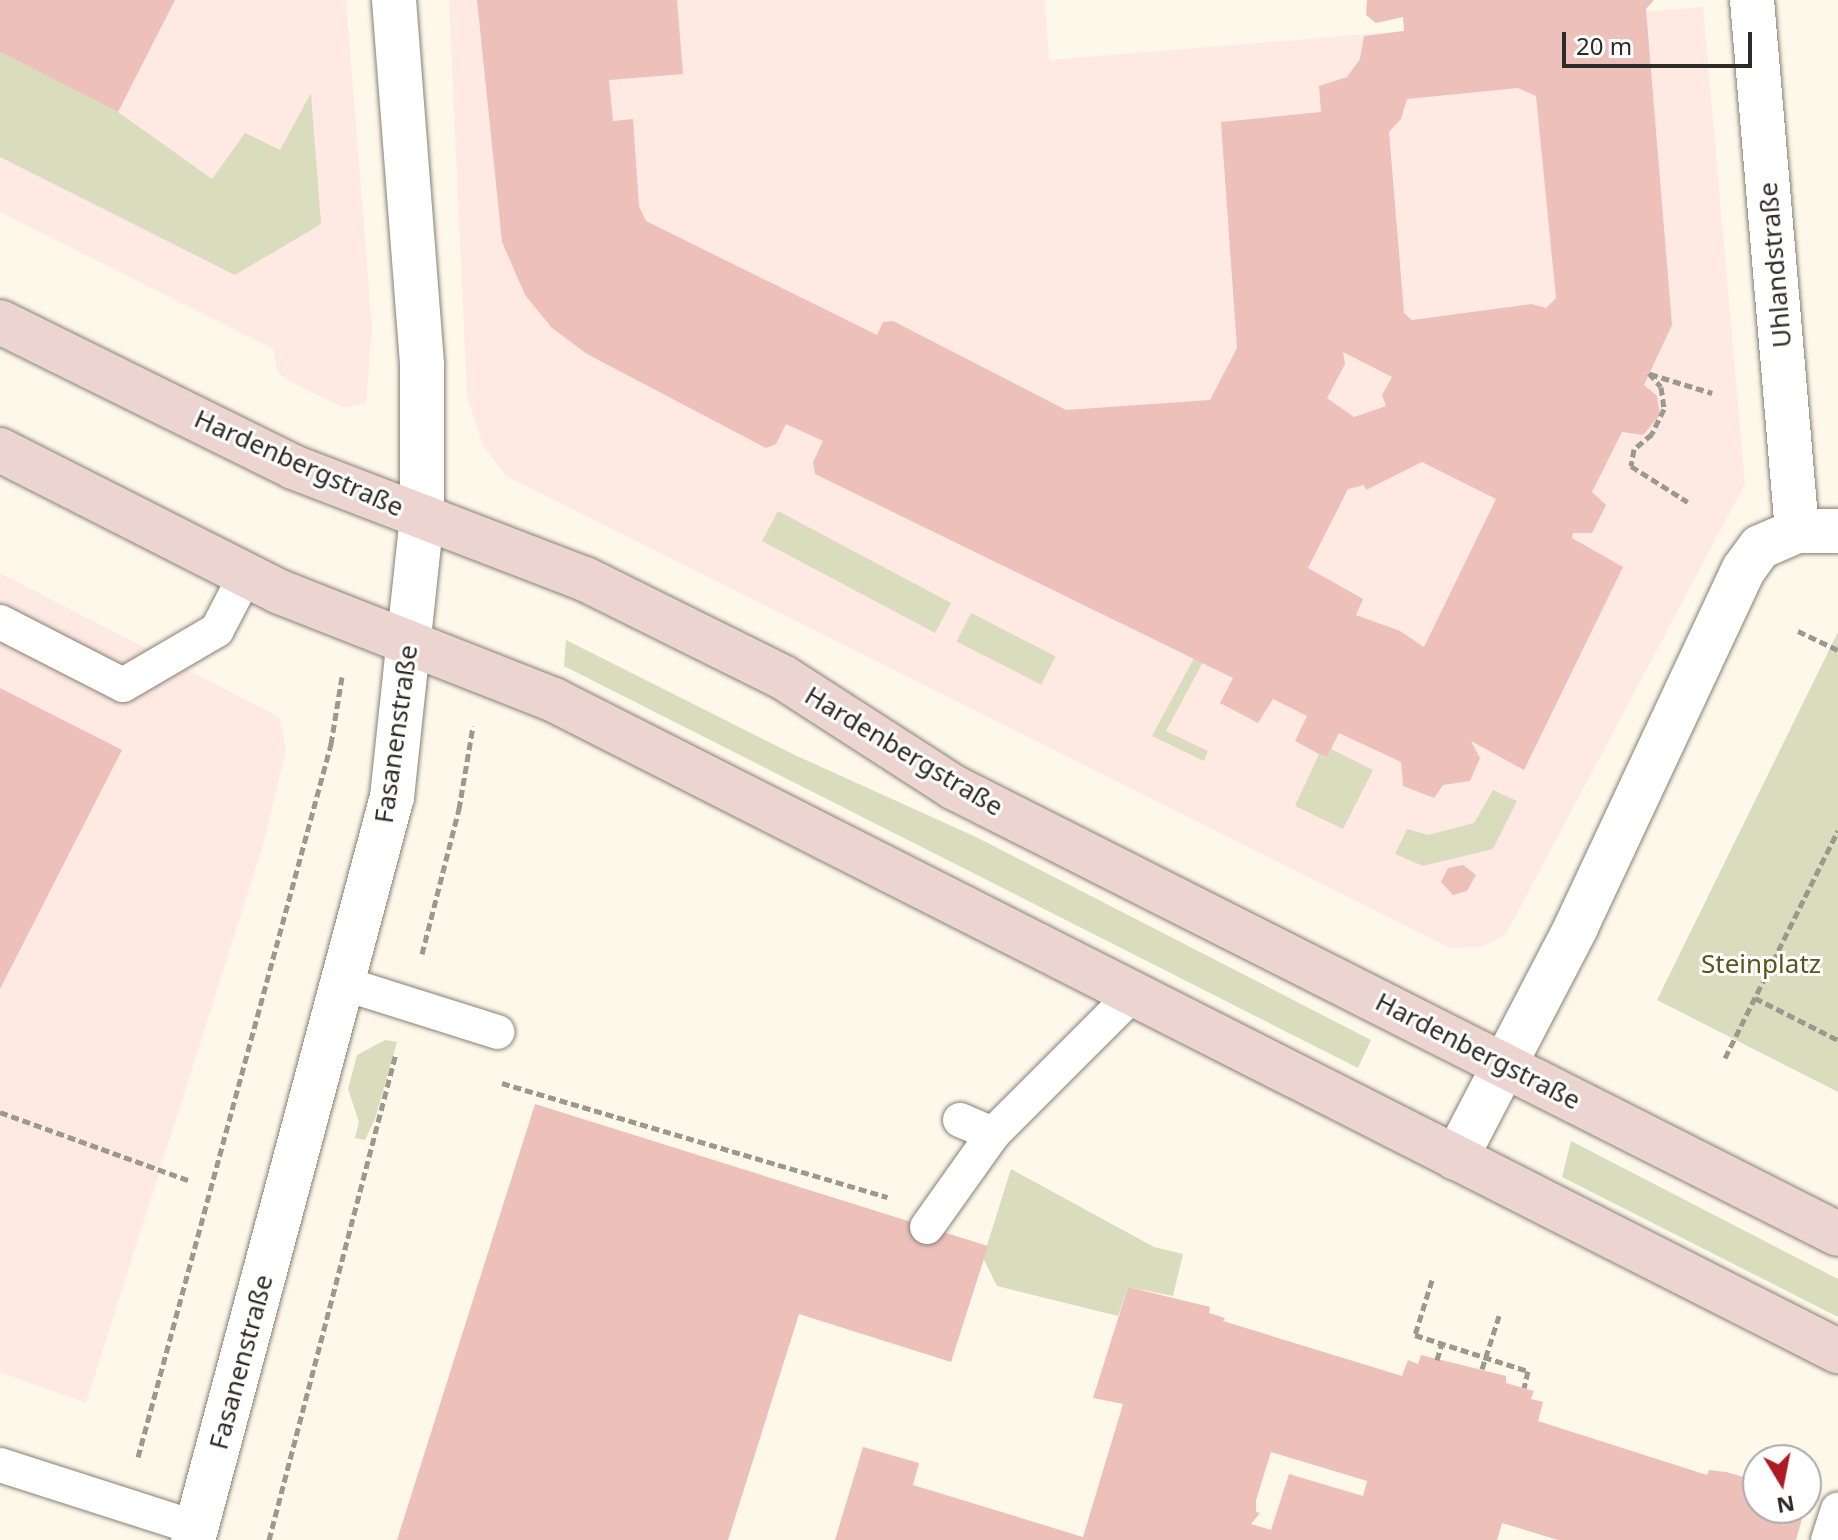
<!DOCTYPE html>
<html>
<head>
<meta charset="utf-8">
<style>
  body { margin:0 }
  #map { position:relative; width:1838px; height:1540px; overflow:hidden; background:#fdf8ea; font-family:"Noto Sans",sans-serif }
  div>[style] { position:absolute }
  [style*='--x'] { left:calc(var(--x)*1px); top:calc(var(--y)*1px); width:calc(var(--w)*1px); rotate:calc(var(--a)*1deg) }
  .commercial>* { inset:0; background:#fee9e3 }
  .green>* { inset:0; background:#d9ddbe; transform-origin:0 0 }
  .building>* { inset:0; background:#edc1ba }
  .path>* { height:5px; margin-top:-2.5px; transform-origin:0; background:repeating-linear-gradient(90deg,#9c988e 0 8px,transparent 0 12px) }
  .roads { filter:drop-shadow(0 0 2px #868175) drop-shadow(0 0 2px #868175) }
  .service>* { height:34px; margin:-17px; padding:0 17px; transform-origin:17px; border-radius:17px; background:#fff }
  .minor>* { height:44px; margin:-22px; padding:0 22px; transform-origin:22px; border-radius:22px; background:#fff }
  .tertiary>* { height:44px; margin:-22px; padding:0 22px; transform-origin:22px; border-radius:22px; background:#fff }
  .secondary>* { height:44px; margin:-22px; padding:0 22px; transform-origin:22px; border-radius:22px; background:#ecd5d0 }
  span { translate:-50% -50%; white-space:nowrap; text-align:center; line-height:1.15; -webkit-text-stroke:6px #fff; paint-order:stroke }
  .street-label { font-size:26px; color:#2d2b26 }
  .park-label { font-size:26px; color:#53581c }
  .north { position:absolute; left:1742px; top:1444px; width:80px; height:80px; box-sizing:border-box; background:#fff; border:2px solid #abaaa8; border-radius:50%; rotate:170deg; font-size:22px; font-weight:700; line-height:32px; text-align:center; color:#2d2b26 }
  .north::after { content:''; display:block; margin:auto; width:28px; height:36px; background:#ad1a23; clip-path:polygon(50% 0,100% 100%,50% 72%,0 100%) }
  .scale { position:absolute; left:1562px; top:32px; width:190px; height:36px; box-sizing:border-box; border:4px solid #2d2b26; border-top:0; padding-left:10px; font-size:24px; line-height:28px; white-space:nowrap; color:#2d2b26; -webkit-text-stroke:6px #fff; paint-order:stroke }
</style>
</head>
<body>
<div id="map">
  <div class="commercial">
    <i style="clip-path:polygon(0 0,346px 0,372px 328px,366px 403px,346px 408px,302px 388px,278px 373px,273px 349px,0 212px)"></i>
    <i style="clip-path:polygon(449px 0,1045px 0,1049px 60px,1703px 7px,1745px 484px,1506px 934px,1482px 947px,1450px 948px,506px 476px,483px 446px,467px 395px)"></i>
    <i style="clip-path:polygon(0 573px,279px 717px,286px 750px,263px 845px,86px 1403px,0 1372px)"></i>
  </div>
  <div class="green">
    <i style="clip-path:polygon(0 52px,118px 112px,212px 179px,245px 133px,280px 150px,311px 93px,321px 224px,235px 275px,0 157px)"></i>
    <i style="left:778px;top:511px;width:196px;height:34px;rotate:28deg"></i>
    <i style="left:971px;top:613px;width:95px;height:32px;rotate:27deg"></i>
    <i style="clip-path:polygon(1838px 632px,1838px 1092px,1657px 1000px)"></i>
    <i style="clip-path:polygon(566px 640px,797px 756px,976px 837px,1371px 1040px,1358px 1068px,564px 666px)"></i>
    <i style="clip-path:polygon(1194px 658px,1203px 662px,1166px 731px,1208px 751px,1204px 761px,1152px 736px)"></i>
    <i style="clip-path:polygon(1331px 749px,1373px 770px,1343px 829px,1295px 806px,1319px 754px,1327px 757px)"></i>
    <i style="clip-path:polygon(1493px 790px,1517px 801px,1493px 849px,1423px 866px,1395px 854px,1407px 829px,1428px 835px,1474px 823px)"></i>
    <i style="clip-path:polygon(385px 1040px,397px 1042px,375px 1119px,365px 1140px,355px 1138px,359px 1122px,348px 1089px,357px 1055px)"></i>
    <i style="clip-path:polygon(1571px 1141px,1838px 1279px,1838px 1317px,1562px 1177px)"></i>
    <i style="clip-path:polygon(1011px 1169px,1154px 1247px,1183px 1254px,1173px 1296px,1128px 1287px,1118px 1316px,997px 1286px,983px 1258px)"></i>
  </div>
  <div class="building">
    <i style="clip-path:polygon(0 0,175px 0,118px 112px,0 52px)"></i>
    <i style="clip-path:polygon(evenodd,477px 0,677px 0,683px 74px,609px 80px,613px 121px,633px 119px,639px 206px,646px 221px,877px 335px,883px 322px,893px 321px,1066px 410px,1210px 400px,1237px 348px,1221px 122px,1321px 112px,1319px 86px,1347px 77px,1360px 59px,1364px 36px,1404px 31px,1403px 17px,1376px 23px,1366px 15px,1367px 0,1654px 0,1646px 9px,1672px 325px,1644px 385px,1657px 396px,1660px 415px,1643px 435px,1622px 432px,1592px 492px,1606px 505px,1592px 533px,1573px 533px,1572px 538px,1623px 567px,1524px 770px,1471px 741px,1480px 758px,1470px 781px,1443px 785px,1434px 798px,1403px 786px,1401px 762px,1339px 733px,1327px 757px,1319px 754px,1295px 741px,1307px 716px,1273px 699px,1258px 723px,1220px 703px,1233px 678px,815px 474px,813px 462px,823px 441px,786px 424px,776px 444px,766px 448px,587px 354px,552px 328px,525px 295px,502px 242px,477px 0,1518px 88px,1536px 96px,1556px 298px,1546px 308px,1531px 304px,1412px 320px,1404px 313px,1389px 132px,1401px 119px,1407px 99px,1518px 88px,477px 0,1343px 352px,1392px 377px,1382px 395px,1386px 406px,1354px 417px,1327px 398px,1345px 364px,1343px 352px,477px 0,1422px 462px,1496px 499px,1424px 647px,1400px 631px,1356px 615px,1363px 599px,1308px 568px,1348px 489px,1364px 485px,1366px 490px,1422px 462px)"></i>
    <i style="clip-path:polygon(0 688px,122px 750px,0 989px)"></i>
    <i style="clip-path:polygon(1463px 865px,1476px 875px,1467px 891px,1453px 895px,1441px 882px,1448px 868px)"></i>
    <i style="clip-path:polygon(535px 1104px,988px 1246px,951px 1362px,799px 1314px,728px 1540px,397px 1540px)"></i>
    <i style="clip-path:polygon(evenodd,1128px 1287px,1210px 1307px,1209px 1313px,1225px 1318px,1223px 1321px,1402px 1376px,1408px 1360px,1418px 1364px,1421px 1355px,1506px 1376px,1506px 1383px,1534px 1391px,1531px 1399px,1543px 1402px,1538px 1421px,1707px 1475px,1709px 1470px,1726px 1472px,1758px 1481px,1758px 1508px,1805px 1508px,1796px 1540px,1558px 1540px,1502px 1523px,1497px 1540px,835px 1540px,863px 1447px,919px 1463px,913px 1485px,1083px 1537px,1123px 1404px,1093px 1398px,1128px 1287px,1271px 1452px,1367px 1481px,1363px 1496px,1289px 1474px,1271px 1530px,1251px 1524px,1260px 1513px,1256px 1512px,1256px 1500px,1271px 1452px)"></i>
  </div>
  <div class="path">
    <i style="--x:1649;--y:373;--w:18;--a:49"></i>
    <i style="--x:1661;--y:387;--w:22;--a:82"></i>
    <i style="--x:1664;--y:409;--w:28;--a:116"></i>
    <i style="--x:1652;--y:434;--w:23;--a:140"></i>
    <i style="--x:1634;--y:449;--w:17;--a:100"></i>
    <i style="--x:1631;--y:466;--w:67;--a:32.3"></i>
    <i style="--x:1650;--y:374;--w:65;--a:17"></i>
    <i style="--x:1798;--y:631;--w:44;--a:25.4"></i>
    <i style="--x:422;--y:954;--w:150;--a:-75.7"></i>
    <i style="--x:459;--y:809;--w:84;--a:-80.4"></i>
    <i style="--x:1755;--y:998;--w:93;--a:26.8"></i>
    <i style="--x:1725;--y:1058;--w:254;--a:-63.6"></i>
    <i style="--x:502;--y:1083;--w:402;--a:16.5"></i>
    <i style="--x:0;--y:1112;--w:200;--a:19.9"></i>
    <i style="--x:1432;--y:1280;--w:58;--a:107.2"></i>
    <i style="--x:1415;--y:1335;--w:119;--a:17.7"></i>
    <i style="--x:1528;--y:1371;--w:17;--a:103"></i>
    <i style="--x:1437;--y:1360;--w:18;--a:-74"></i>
    <i style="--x:1482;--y:1369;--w:59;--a:-72.2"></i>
    <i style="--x:138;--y:1457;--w:739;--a:-74.85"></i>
    <i style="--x:331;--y:744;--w:68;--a:-80.7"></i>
    <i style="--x:269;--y:1540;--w:503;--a:-75.38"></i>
  </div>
  <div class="roads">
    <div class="service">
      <i style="--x:0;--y:622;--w:138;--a:27.1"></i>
      <i style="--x:123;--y:685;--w:109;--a:-30.3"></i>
      <i style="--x:217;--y:630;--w:61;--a:-62.6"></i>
      <i style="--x:342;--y:983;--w:163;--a:17.5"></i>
      <i style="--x:960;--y:1120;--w:36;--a:23"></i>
      <i style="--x:927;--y:1227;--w:114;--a:-54.6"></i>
      <i style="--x:993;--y:1134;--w:198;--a:-45"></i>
      <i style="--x:0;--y:1465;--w:206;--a:17.8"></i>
      <i style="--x:1828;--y:1540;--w:32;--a:-72"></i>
    </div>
    <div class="minor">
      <i style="--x:394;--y:0;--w:367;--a:85.6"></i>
      <i style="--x:422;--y:366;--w:150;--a:90"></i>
      <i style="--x:1752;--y:0;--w:533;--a:85.16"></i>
      <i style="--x:1456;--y:1158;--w:260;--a:-62.5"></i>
      <i style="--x:1576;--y:927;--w:395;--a:-64.9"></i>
      <i style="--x:1744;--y:569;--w:27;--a:-54"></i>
      <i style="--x:1760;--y:547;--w:40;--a:-23.4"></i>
      <i style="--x:1797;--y:531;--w:41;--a:0"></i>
    </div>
    <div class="tertiary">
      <i style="--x:193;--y:1540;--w:769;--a:-75.01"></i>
      <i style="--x:392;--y:797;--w:283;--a:-83.9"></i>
    </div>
    <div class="secondary">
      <i style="--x:0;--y:322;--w:327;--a:26.3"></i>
      <i style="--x:293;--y:467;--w:313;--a:21"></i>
      <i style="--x:585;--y:579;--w:222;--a:26.4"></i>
      <i style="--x:784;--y:678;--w:201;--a:32.8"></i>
      <i style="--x:953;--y:787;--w:991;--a:26.8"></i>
      <i style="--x:0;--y:450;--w:314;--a:26.9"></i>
      <i style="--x:280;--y:592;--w:295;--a:21.5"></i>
      <i style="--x:554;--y:700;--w:1440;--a:26.89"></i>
    </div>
  </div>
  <div class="street-label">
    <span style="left:1775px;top:265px;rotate:-95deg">Uhlandstraße</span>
    <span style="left:299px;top:463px;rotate:24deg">Hardenbergstraße</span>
    <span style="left:396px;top:734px;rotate:-82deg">Fasanenstraße</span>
    <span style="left:904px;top:751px;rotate:31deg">Hardenbergstraße</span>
    <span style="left:1478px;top:1051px;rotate:27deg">Hardenbergstraße</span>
    <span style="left:241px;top:1362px;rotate:-75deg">Fasanenstraße</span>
  </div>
  <div class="park-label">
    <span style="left:1761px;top:964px">Steinplatz</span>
  </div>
  <div class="north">N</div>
  <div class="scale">20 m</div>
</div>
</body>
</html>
